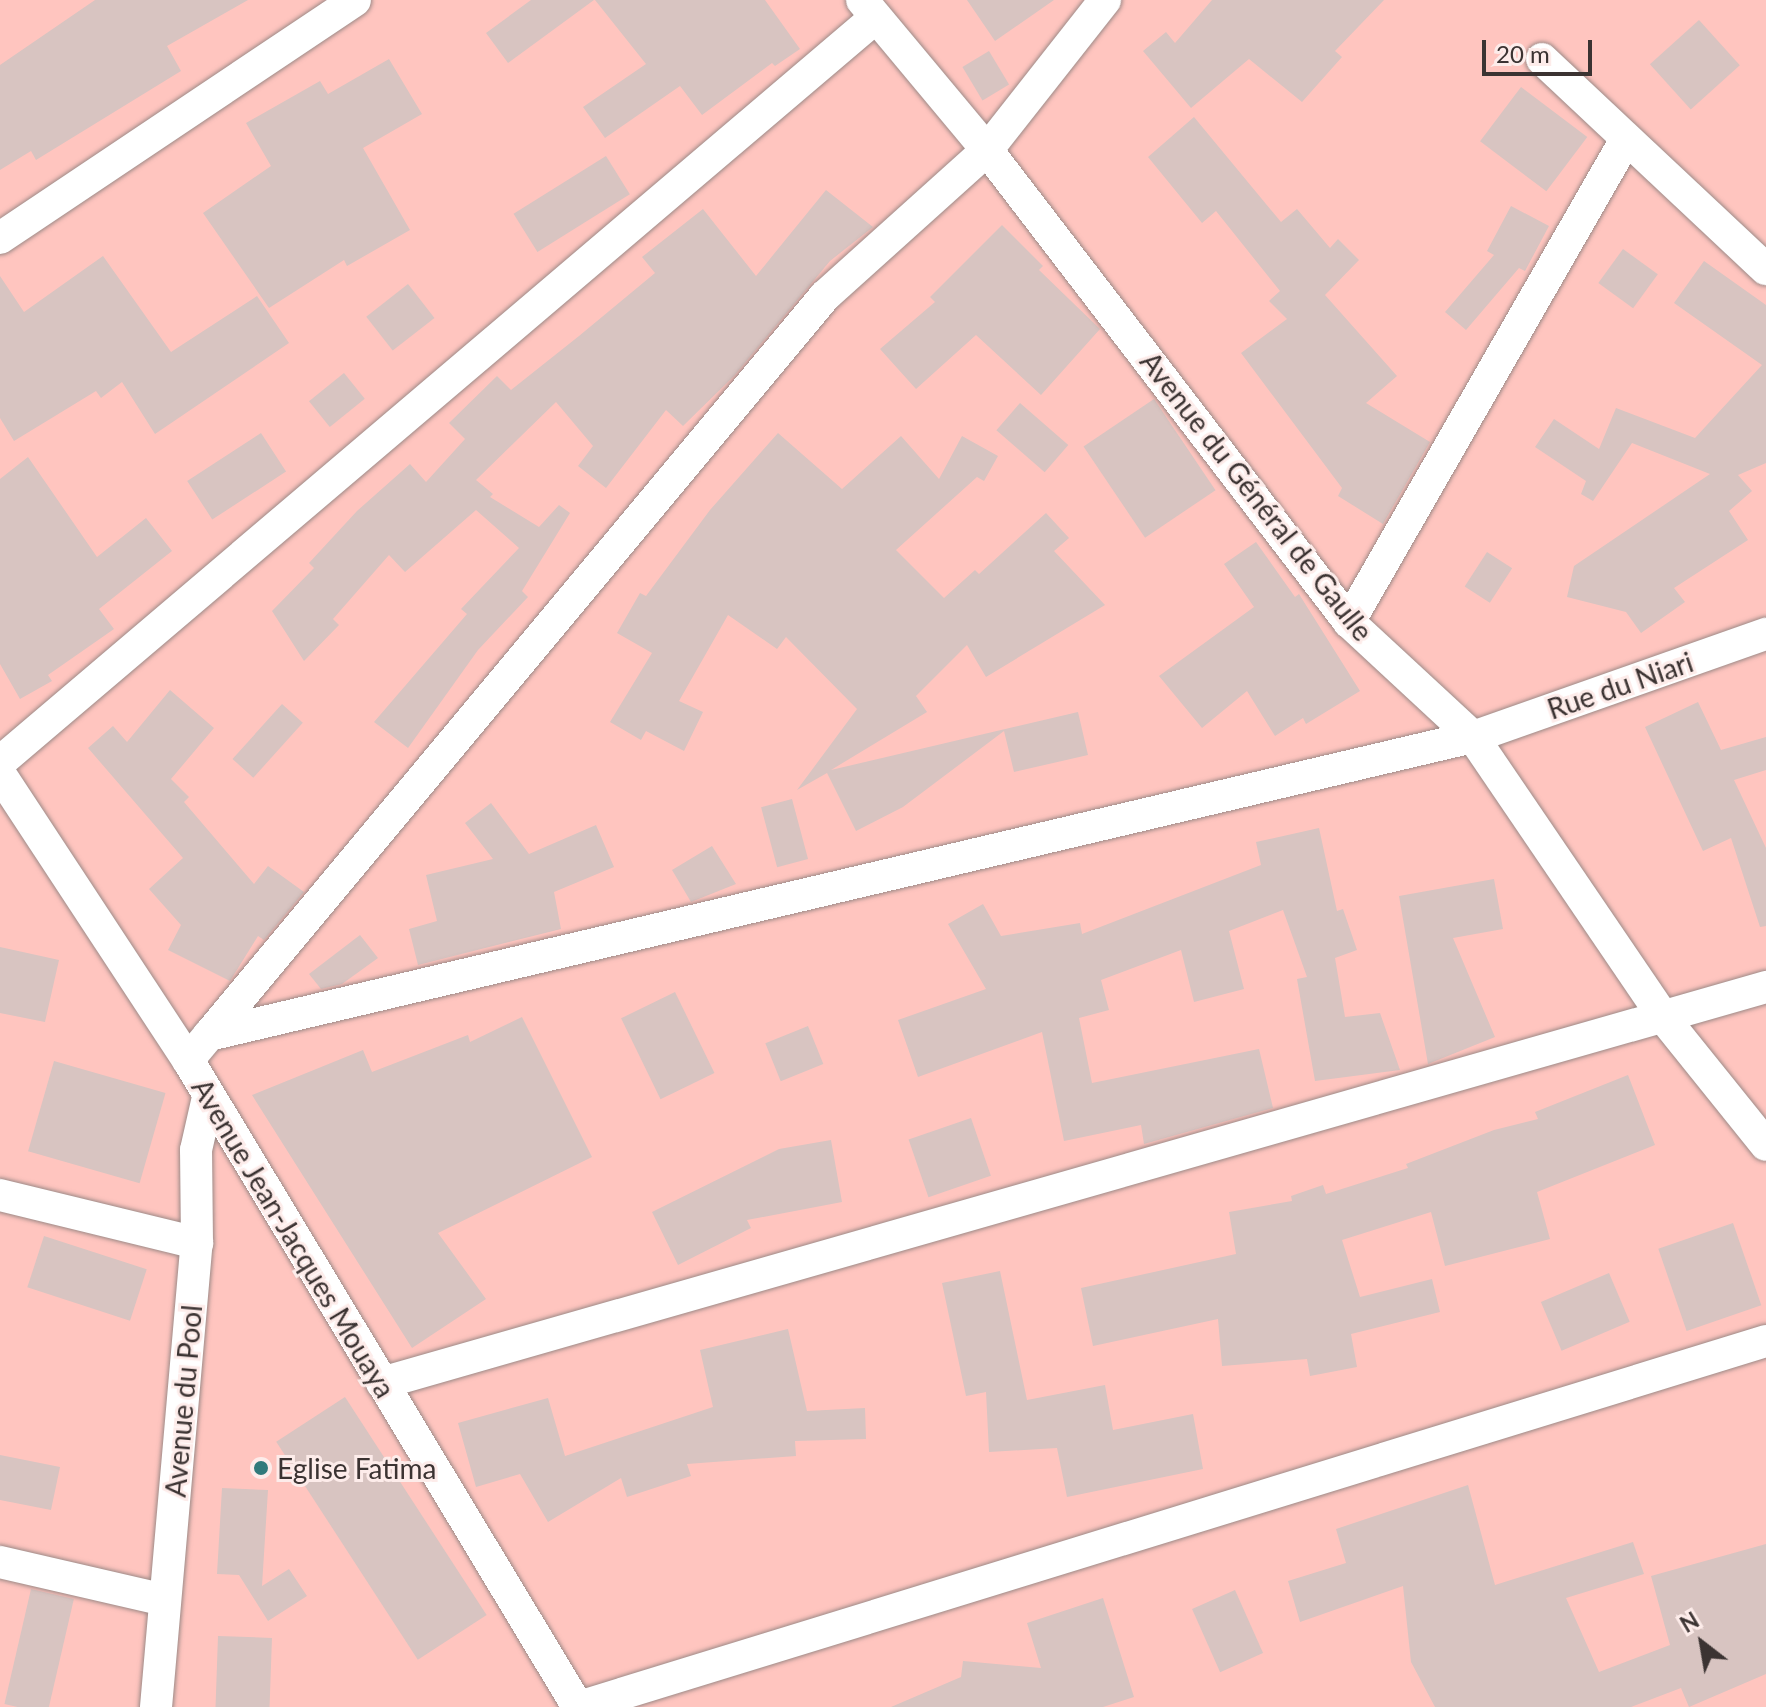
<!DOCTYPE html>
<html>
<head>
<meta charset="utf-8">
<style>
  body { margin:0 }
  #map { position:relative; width:1766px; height:1707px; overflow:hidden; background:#fdecea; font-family:Lato,sans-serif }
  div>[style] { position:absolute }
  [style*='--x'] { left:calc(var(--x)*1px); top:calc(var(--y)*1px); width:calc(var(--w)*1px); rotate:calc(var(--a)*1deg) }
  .green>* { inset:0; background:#ffc5bf; transform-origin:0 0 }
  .building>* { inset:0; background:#d8c4c1; transform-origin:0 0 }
  .roads { filter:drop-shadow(0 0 2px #9d8a87) drop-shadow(0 0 2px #9d8a87) }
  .street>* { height:32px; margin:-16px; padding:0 16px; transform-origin:16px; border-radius:16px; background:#fff }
  .dots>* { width:22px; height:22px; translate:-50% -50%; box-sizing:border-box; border:4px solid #fdecea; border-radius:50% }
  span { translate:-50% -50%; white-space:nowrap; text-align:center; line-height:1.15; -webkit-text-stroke:6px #fdecea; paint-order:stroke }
  .street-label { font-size:28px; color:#3b3332 }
  .poi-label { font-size:28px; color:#3b3332 }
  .left { translate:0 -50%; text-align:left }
  .north { position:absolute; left:1662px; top:1603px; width:80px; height:80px; -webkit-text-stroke:6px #fdecea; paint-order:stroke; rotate:329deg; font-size:22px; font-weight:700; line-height:32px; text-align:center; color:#3b3332 }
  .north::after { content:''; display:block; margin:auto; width:28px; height:36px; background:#3b3332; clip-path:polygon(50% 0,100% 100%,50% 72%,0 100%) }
  .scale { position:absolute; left:1482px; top:40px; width:110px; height:36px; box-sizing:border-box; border:4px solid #3b3332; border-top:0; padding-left:10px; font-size:24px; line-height:28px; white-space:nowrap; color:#3b3332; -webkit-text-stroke:6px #fdecea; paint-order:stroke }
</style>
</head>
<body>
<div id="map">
  <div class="green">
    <i style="left:0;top:0;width:1766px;height:1707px"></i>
  </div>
  <div class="building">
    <i style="clip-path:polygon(95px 0,248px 0,167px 46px,181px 71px,36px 160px,31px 151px,0 170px,0 65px)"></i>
    <i style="clip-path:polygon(531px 0,594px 0,508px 63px,486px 33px)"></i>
    <i style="clip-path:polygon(595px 0,765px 0,800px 49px,775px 66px,772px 63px,702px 115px,680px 86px,605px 138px,583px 107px,646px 64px)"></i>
    <i style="clip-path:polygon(967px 0,1054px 0,995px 41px)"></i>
    <i style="clip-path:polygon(1212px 0,1384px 0,1335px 51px,1342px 57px,1302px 102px,1249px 59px,1191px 108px,1143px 51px,1166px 32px,1175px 43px)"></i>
    <i style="left:1699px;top:20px;width:61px;height:66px;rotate:48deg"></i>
    <i style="left:989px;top:51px;width:39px;height:31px;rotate:59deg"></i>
    <i style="clip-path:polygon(389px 59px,422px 114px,363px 148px,410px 230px,347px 266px,344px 260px,269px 308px,203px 213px,271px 166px,246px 123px,320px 81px,328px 94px)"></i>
    <i style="left:1521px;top:87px;width:83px;height:68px;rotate:37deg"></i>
    <i style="clip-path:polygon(1194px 117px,1281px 222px,1297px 209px,1330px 248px,1338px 239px,1359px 260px,1325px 295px,1397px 376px,1366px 403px,1430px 442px,1383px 524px,1338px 496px,1342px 488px,1241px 353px,1287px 319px,1269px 301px,1280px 291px,1216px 211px,1202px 223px,1148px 157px)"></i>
    <i style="left:606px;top:156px;width:45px;height:109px;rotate:58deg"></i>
    <i style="clip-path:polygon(826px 190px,873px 227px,830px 261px,734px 376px,683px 426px,666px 410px,606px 488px,578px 466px,593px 446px,556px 402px,476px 480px,493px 494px,490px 497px,539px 527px,559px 505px,570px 513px,522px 591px,528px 597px,478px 650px,408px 748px,374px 722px,467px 614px,461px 609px,519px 548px,476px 510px,405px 572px,389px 555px,333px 619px,339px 625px,304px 661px,272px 611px,314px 568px,309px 563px,357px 511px,410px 464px,426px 482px,465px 439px,449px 423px,497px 376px,511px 390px,579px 336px,655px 273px,642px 257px,703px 209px,756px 276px)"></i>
    <i style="clip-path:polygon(1511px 206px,1549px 226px,1525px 271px,1519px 268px,1466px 330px,1445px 312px,1494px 255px,1487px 251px)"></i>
    <i style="clip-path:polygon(1002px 225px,1043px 266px,1039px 270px,1100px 329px,1041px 395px,976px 335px,916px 389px,880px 349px,935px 302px,930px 297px)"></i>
    <i style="left:1623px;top:249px;width:43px;height:42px;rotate:36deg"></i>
    <i style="clip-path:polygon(103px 256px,171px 352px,257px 296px,289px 343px,155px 434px,122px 382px,101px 398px,96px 391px,14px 441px,0 418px,0 276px,24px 312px)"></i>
    <i style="clip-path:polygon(1704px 261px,1766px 305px,1766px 463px,1738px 475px,1752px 491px,1729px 511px,1748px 540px,1674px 588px,1685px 602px,1641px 633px,1626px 612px,1567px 597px,1574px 566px,1710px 474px,1632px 443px,1593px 501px,1581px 494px,1586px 481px,1535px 447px,1554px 419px,1599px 449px,1616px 408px,1695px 438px,1762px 365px,1674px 303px)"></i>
    <i style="left:408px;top:284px;width:43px;height:53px;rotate:52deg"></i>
    <i style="left:344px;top:373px;width:33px;height:45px;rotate:51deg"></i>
    <i style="left:1154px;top:399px;width:110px;height:85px;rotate:56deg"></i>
    <i style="left:1020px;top:403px;width:64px;height:36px;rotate:41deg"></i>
    <i style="left:261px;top:433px;width:46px;height:88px;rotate:57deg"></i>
    <i style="clip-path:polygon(778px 433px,842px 489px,901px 436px,939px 479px,962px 436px,998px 456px,984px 481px,977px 477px,896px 550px,944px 598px,975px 570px,979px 574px,1046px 513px,1069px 538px,1054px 551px,1105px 605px,986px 677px,967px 645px,916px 696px,927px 712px,831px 770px,1078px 712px,1088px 755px,1014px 772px,1004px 731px,903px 807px,856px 831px,827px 773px,797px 790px,857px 709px,786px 637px,777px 649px,728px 615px,679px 701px,703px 712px,684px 751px,646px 731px,641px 740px,610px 722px,652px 653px,617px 633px,640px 593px,646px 596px,710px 510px)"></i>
    <i style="clip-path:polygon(28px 457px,97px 557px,146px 518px,172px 551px,99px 609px,114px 629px,48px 675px,52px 681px,20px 699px,0 664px,0 479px)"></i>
    <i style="clip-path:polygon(1256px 542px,1295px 597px,1299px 594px,1360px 691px,1306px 724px,1303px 718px,1275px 736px,1247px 691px,1202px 728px,1159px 676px,1254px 607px,1224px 564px)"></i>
    <i style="left:1487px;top:552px;width:30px;height:41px;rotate:33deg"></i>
    <i style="clip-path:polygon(170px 690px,214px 728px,171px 779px,189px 797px,184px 802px,254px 884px,268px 866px,304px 892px,264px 940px,258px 936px,230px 981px,168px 950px,181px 925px,149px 889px,183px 858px,88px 748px,113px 726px,127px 742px)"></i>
    <i style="clip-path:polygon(1698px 702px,1721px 750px,1766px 737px,1766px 770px,1734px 780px,1766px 848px,1766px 926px,1760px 927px,1731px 838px,1703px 851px,1645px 727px)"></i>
    <i style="left:282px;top:704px;width:28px;height:74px;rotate:42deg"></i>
    <i style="left:792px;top:799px;width:62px;height:32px;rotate:75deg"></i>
    <i style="clip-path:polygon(491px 803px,529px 854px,596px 825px,614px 867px,554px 892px,561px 929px,418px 965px,409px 929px,437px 921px,426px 875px,493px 859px,465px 823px)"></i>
    <i style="clip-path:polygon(1319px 828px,1337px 911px,1343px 909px,1357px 950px,1335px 958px,1345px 1017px,1380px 1013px,1400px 1070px,1315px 1081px,1297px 979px,1307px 977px,1283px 910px,1229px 931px,1244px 989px,1194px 1002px,1181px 950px,1101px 980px,1109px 1010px,1079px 1018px,1092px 1083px,1259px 1049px,1273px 1108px,1144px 1144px,1141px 1125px,1064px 1141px,1042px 1032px,918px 1077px,898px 1020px,986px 989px,948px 924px,983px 904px,1001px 936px,1080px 923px,1082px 934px,1261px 865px,1256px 842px)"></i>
    <i style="clip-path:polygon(712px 846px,736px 884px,691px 902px,672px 870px)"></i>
    <i style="clip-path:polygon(1494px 879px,1503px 929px,1453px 938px,1495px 1037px,1428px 1064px,1399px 896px)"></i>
    <i style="clip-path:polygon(360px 935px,378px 958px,342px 984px,321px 989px,309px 974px)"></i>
    <i style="clip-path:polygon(0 947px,59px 960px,45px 1022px,0 1013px)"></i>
    <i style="left:675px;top:992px;width:90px;height:60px;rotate:64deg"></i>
    <i style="clip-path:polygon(522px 1017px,592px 1157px,438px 1233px,486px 1299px,412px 1348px,252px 1095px,363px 1050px,372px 1072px,468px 1035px,470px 1042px)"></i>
    <i style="left:808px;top:1026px;width:41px;height:46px;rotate:68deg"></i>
    <i style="left:54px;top:1061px;width:116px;height:94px;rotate:16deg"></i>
    <i style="clip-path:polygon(1628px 1075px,1655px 1145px,1537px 1192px,1550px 1239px,1445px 1266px,1431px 1212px,1342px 1240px,1360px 1297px,1432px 1279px,1440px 1312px,1351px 1334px,1357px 1367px,1310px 1376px,1307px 1359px,1222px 1366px,1218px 1319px,1093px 1346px,1081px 1288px,1236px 1254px,1229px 1212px,1292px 1201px,1291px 1196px,1323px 1185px,1326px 1194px,1408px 1168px,1406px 1164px,1494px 1130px,1538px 1119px,1535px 1112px)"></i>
    <i style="left:971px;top:1118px;width:61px;height:66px;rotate:71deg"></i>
    <i style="clip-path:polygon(831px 1140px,842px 1202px,747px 1220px,751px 1228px,678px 1265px,652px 1212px,779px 1149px)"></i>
    <i style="left:1733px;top:1223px;width:87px;height:79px;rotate:71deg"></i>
    <i style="left:44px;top:1236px;width:108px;height:54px;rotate:18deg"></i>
    <i style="clip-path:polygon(1000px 1271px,1027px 1400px,1105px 1385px,1113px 1430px,1193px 1414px,1203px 1469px,1067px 1497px,1057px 1448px,989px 1452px,986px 1392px,966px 1396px,942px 1283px)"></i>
    <i style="left:1609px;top:1273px;width:53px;height:74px;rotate:67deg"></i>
    <i style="clip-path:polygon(788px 1329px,807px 1411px,865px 1408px,866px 1439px,795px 1441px,796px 1456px,687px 1464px,691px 1476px,627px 1497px,621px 1478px,548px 1522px,520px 1474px,476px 1487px,458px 1423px,548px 1398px,565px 1456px,713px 1407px,700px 1350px)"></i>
    <i style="left:345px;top:1397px;width:260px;height:82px;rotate:57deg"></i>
    <i style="clip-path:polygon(0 1455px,60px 1467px,51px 1510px,0 1500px)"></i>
    <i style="clip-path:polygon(1468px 1485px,1495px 1585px,1633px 1542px,1644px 1574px,1566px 1598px,1599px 1672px,1670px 1645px,1651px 1576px,1766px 1544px,1766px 1674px,1689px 1707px,1681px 1688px,1631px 1707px,1435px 1707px,1411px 1662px,1403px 1586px,1300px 1622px,1288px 1581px,1346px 1563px,1336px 1529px)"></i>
    <i style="clip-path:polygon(222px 1488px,268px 1490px,262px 1586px,289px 1569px,307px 1596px,268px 1621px,239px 1575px,217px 1574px)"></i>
    <i style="left:31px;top:1589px;width:44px;height:118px;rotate:13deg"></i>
    <i style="left:1235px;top:1590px;width:69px;height:47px;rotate:66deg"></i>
    <i style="clip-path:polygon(1103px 1598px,1134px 1697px,1103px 1707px,891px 1707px,961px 1677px,963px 1661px,1041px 1668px,1027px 1623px)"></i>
    <i style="left:218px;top:1636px;width:54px;height:71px;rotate:2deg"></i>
  </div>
  <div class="roads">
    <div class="street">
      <i style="--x:862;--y:0;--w:195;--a:50.2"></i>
      <i style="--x:987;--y:150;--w:595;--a:52.51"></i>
      <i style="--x:1349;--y:622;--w:169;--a:42.8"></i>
      <i style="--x:1473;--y:737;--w:338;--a:55.8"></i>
      <i style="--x:1663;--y:1017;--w:164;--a:51.2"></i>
      <i style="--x:1542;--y:59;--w:307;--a:43.2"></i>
      <i style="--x:0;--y:238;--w:427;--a:-33.8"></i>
      <i style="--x:1349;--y:622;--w:555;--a:-60.15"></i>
      <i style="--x:0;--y:762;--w:1149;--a:-40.37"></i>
      <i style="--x:0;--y:774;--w:342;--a:56.7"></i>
      <i style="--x:188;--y:1060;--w:755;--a:58.92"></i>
      <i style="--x:209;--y:1035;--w:962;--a:-50.19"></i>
      <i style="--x:825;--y:296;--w:218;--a:-42"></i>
      <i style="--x:987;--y:150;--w:191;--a:-51.8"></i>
      <i style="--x:188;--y:1060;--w:33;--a:-50"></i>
      <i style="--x:209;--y:1035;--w:1299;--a:-13.27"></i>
      <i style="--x:1473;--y:737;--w:311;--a:-19.4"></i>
      <i style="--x:0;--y:1195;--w:203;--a:13.7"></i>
      <i style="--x:382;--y:1383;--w:1440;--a:-15.97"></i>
      <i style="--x:0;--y:1562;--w:168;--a:13"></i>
      <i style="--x:156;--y:1707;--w:466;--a:-85"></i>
      <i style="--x:197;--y:1243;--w:93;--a:-90.6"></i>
      <i style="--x:196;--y:1150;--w:54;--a:-77.2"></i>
      <i style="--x:579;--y:1707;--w:1242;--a:-17.14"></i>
    </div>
  </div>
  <div class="dots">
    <i style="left:261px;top:1468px;background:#317a7b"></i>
  </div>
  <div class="street-label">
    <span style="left:1257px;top:496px;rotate:52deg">Avenue du Général de Gaulle</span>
    <span style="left:1620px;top:685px;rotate:-19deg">Rue du Niari</span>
    <span style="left:294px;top:1238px;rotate:59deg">Avenue Jean-Jacques Mouaya</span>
    <span style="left:183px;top:1401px;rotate:-85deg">Avenue du Pool</span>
  </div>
  <div class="poi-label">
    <span class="left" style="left:277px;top:1468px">Eglise Fatima</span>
  </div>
  <div class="north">N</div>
  <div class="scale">20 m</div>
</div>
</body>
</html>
